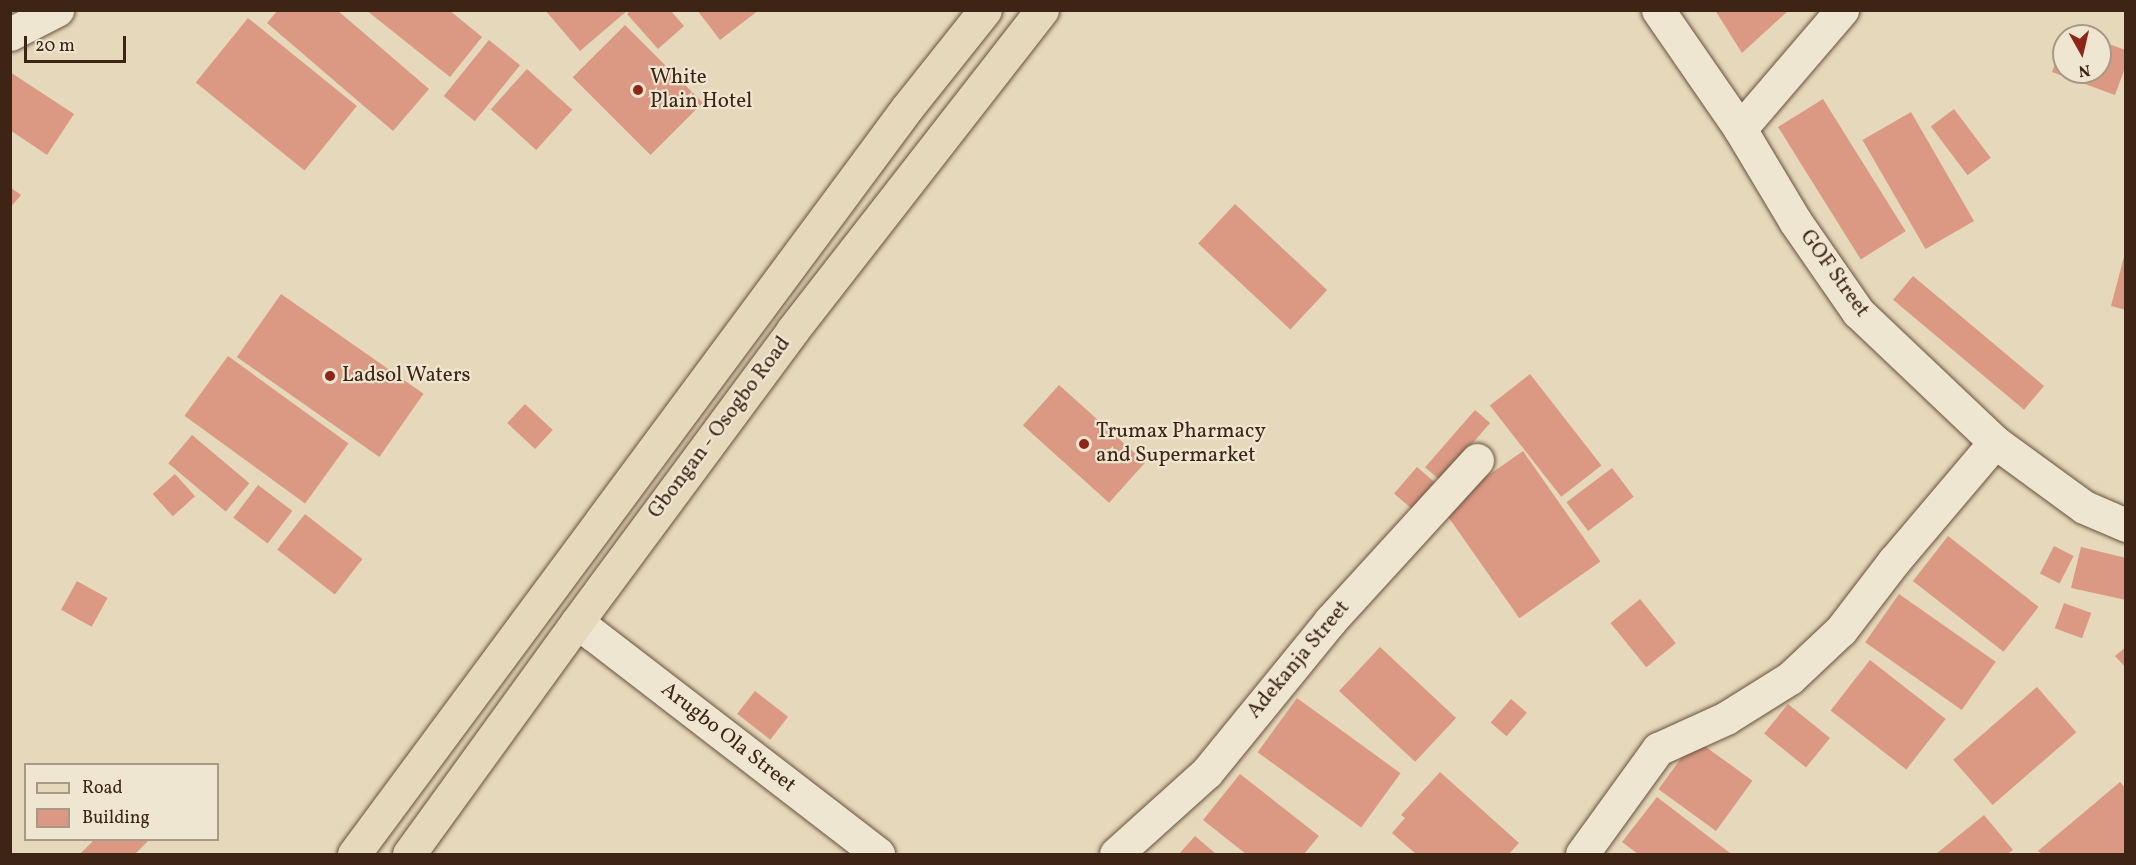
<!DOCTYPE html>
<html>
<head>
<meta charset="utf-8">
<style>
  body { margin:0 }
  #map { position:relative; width:2136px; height:865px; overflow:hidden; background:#e6d8ba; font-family:Vollkorn,serif }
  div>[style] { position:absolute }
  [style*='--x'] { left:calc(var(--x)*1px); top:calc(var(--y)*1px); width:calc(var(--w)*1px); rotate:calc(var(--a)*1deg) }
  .building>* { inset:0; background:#db9983; transform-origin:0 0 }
  .roads { filter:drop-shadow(0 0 2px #68513e) drop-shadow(0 0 2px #68513e) }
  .street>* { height:33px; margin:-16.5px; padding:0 16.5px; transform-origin:16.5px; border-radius:16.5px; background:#efe6d2 }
  .primary>* { height:33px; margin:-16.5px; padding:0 16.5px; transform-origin:16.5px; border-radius:16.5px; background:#e6d8ba }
  .dots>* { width:16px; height:16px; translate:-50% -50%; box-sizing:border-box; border:3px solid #efe6d2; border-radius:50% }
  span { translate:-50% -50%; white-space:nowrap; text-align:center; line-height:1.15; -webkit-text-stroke:4.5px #efe6d2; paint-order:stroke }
  .poi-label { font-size:21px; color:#3e2415 }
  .left { translate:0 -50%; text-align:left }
  .street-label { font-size:21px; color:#3e2415 }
  .frame { position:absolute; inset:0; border:12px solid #3e2415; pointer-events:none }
  .legend { position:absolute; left:24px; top:763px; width:195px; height:78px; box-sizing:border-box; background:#efe6d2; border:2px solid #a89886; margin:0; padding:8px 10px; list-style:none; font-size:18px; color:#3e2415 }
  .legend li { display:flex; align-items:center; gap:12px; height:30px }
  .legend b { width:30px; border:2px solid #a89886 }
  .north { position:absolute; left:2052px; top:24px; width:60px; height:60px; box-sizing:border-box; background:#efe6d2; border:2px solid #a89886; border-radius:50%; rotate:172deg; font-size:16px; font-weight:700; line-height:24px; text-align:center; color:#3e2415 }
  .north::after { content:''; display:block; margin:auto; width:21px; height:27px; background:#8f2418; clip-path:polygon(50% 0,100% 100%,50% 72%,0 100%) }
  .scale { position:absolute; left:24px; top:36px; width:102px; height:27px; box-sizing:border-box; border:3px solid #3e2415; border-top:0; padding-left:8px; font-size:18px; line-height:21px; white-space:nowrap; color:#3e2415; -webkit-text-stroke:4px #efe6d2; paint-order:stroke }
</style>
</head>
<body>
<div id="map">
  <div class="building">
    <i style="clip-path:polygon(278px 10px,337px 10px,429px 89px,393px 131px,267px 23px)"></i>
    <i style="clip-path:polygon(366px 10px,449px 10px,482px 37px,450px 77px)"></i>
    <i style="clip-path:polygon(545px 10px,628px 10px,580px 51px)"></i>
    <i style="clip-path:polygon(631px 10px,670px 10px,684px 26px,658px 49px,627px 14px)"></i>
    <i style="clip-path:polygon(697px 10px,759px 10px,720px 40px)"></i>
    <i style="clip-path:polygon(1715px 10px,1789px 10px,1742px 53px)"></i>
    <i style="left:248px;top:18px;width:140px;height:83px;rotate:39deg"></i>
    <i style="left:625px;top:25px;width:110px;height:74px;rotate:45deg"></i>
    <i style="left:489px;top:40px;width:40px;height:72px;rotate:39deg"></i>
    <i style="clip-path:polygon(2064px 40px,2064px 72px,2100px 72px,2100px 41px,2126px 50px,2126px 65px,2115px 95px,2052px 72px)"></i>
    <i style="left:527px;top:69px;width:61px;height:54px;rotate:42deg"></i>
    <i style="clip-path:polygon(10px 72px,74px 114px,47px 155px,10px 130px)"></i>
    <i style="left:1823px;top:99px;width:156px;height:53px;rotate:58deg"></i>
    <i style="left:1954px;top:109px;width:61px;height:29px;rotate:53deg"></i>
    <i style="left:1911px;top:112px;width:126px;height:56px;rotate:60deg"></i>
    <i style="clip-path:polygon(10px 187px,21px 195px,10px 208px)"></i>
    <i style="left:1235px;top:204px;width:126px;height:54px;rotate:43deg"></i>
    <i style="clip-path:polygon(2125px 253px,2126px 253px,2126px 310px,2111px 306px)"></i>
    <i style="left:1913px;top:276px;width:171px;height:31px;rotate:40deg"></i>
    <i style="left:281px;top:294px;width:174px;height:77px;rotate:35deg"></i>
    <i style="left:228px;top:356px;width:149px;height:74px;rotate:36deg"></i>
    <i style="left:1530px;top:374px;width:116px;height:51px;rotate:52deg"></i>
    <i style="left:1059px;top:385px;width:116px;height:54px;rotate:42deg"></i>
    <i style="left:525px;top:404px;width:38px;height:26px;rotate:43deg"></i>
    <i style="left:1475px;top:410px;width:20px;height:76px;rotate:41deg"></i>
    <i style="left:192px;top:435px;width:75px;height:37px;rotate:40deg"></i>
    <i style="left:1523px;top:451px;width:135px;height:99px;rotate:55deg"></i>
    <i style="left:1417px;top:467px;width:23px;height:35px;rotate:41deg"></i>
    <i style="left:1612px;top:468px;width:36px;height:57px;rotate:53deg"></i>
    <i style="left:175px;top:474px;width:30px;height:30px;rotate:48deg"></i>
    <i style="left:258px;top:485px;width:43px;height:41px;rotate:37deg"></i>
    <i style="left:305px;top:514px;width:73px;height:45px;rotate:38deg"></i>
    <i style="left:1948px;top:536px;width:115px;height:57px;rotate:38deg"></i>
    <i style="left:2054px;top:546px;width:22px;height:31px;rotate:27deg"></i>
    <i style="clip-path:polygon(2081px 547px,2126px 558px,2126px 600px,2071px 588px)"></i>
    <i style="left:77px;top:581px;width:35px;height:33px;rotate:29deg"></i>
    <i style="left:1899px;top:594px;width:118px;height:59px;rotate:35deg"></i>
    <i style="left:1640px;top:599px;width:57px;height:38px;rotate:51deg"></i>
    <i style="left:2064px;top:603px;width:29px;height:27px;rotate:20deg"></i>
    <i style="left:1380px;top:647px;width:104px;height:60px;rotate:43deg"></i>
    <i style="clip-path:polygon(2126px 647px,2126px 668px,2115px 656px)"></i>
    <i style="left:1870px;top:660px;width:96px;height:64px;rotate:38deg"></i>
    <i style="left:2037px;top:687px;width:60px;height:111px;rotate:49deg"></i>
    <i style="left:755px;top:691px;width:42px;height:29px;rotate:38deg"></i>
    <i style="left:1297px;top:698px;width:128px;height:67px;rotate:36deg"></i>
    <i style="left:1511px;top:699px;width:21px;height:31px;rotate:41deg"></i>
    <i style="left:1788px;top:704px;width:54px;height:38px;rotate:39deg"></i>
    <i style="left:1695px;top:739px;width:71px;height:62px;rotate:36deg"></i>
    <i style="clip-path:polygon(1440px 772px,1519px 843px,1509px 854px,1416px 854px,1392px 833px,1405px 818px,1401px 815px)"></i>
    <i style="clip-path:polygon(1240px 774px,1319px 836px,1304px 854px,1246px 854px,1203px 820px)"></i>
    <i style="clip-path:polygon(2120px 782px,2126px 789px,2126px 854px,2042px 854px,2038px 851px)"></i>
    <i style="clip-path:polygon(1657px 797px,1730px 853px,1728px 854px,1638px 854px,1622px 842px)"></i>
    <i style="clip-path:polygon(1984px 815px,2013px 850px,2007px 854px,1936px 854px)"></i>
    <i style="clip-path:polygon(1195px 836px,1216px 854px,1179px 854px)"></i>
    <i style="clip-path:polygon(94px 840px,149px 840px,135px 854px,80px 854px)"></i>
  </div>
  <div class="roads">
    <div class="street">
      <i style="--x:1658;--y:10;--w:145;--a:55.4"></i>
      <i style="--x:1740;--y:129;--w:107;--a:59.1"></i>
      <i style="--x:1795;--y:221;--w:111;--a:55.3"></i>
      <i style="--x:1858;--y:312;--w:189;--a:43.5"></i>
      <i style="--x:1995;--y:442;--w:110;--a:36.1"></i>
      <i style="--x:2084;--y:507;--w:46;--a:23.2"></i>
      <i style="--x:10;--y:34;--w:53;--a:-27.1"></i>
      <i style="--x:1740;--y:129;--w:157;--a:-49.4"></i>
      <i style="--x:577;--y:622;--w:380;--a:37.6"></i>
      <i style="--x:1116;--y:854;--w:122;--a:-42"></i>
      <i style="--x:1207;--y:772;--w:195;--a:-50.8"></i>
      <i style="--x:1330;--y:621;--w:218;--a:-47.6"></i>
      <i style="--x:1582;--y:854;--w:130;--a:-54.1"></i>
      <i style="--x:1658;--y:749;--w:75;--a:-24.5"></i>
      <i style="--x:1726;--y:718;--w:75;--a:-32"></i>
      <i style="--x:1790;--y:678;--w:70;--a:-43.3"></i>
      <i style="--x:1841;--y:630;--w:87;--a:-52.5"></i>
      <i style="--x:1894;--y:561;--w:156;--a:-49.7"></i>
    </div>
    <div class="primary">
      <i style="--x:354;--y:854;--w:929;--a:-53.45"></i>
      <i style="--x:907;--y:108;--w:125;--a:-51.5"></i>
      <i style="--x:409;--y:854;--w:286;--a:-54.1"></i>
      <i style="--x:577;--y:622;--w:362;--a:-53.5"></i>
      <i style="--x:792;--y:331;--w:407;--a:-52.1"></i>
    </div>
  </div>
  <div class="dots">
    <i style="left:638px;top:90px;background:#8f2418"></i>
    <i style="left:330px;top:376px;background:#8f2418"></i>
    <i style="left:1084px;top:444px;background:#8f2418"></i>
  </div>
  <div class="poi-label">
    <span class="left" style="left:650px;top:90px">White<br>Plain Hotel</span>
    <span class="left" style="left:342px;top:376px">Ladsol Waters</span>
    <span class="left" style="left:1096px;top:444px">Trumax Pharmacy<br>and Supermarket</span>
  </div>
  <div class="street-label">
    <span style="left:1834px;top:274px;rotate:54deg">GOF Street</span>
    <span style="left:720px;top:428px;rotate:-53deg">Gbongan - Osogbo Road</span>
    <span style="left:1299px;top:660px;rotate:-50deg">Adekanja Street</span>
    <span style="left:728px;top:738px;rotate:38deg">Arugbo Ola Street</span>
  </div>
  <div class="frame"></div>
  <ul class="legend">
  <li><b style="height:8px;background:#e6d8ba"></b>Road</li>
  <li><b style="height:16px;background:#db9983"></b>Building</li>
  </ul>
  <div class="north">N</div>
  <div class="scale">20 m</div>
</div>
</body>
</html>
